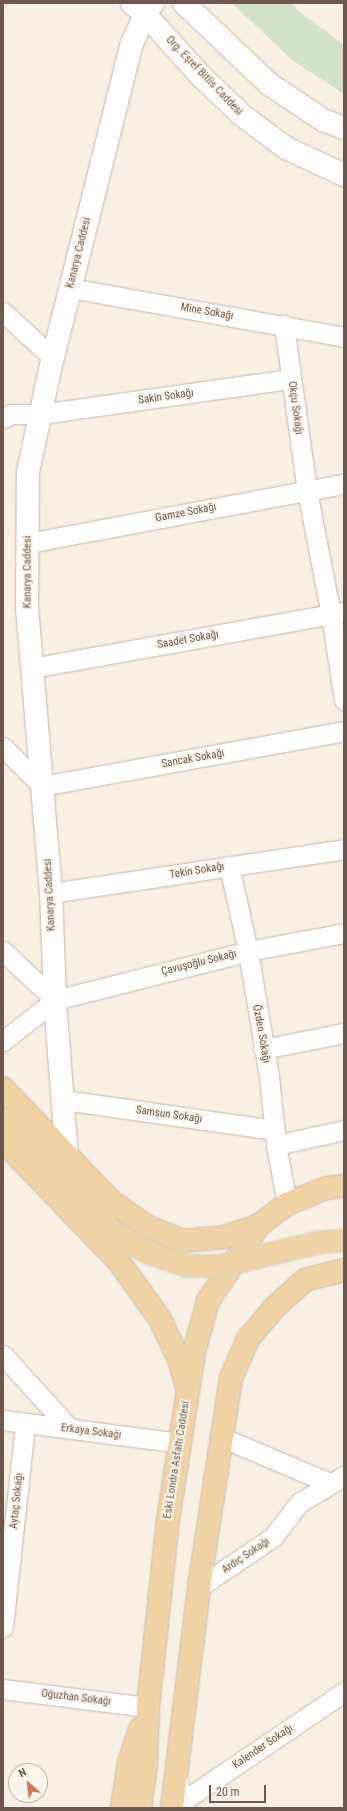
<!DOCTYPE html>
<html>
<head>
<meta charset="utf-8">
<style>
  body { margin:0 }
  #map { position:relative; width:347px; height:1811px; overflow:hidden; background:#f9f0e4; font-family:"Roboto Condensed",sans-serif }
  div>[style] { position:absolute }
  [style*='--x'] { left:calc(var(--x)*1px); top:calc(var(--y)*1px); width:calc(var(--w)*1px); rotate:calc(var(--a)*1deg) }
  .green>* { inset:0; background:#d2e4c5 }
  .roads { filter:drop-shadow(0 0 1px #c8b8ac) drop-shadow(0 0 1px #c8b8ac) }
  .minor>* { height:19px; margin:-9.5px; padding:0 9.5px; transform-origin:9.5px; border-radius:9.5px; background:#fff }
  .tertiary>* { height:22px; margin:-11px; padding:0 11px; transform-origin:11px; border-radius:11px; background:#fff }
  .primary>* { height:22px; margin:-11px; padding:0 11px; transform-origin:11px; border-radius:11px; background:#f0d3a4 }
  .bridges { filter:drop-shadow(0 0 1px #d6d0cd) drop-shadow(0 0 1px #d6d0cd) }
  .primary-bridge>* { height:22px; margin:-11px; padding:0 11px; transform-origin:11px; border-radius:11px; background:#f0d3a4 }
  span { translate:-50% -50%; white-space:nowrap; text-align:center; line-height:1.15; -webkit-text-stroke:4px #fcf5ea; paint-order:stroke }
  .street-label { font-size:11px; color:#6e584d }
  .frame { position:absolute; inset:0; border:4px solid #6e584d; pointer-events:none }
  .north { position:absolute; left:8px; top:1763px; width:40px; height:40px; box-sizing:border-box; background:#fcf5ea; border:1px solid #c3b6ab; border-radius:50%; rotate:332deg; font-size:11px; font-weight:700; line-height:16px; text-align:center; color:#6e584d }
  .north::after { content:''; display:block; margin:auto; width:14px; height:18px; background:#d47258; clip-path:polygon(50% 0,100% 100%,50% 72%,0 100%) }
  .scale { position:absolute; left:209px; top:1785px; width:57px; height:18px; box-sizing:border-box; border:2px solid #6e584d; border-top:0; padding-left:5px; font-size:12px; line-height:14px; white-space:nowrap; color:#6e584d; -webkit-text-stroke:3px #fcf5ea; paint-order:stroke }
</style>
</head>
<body>
<div id="map">
  <div class="green">
    <i style="clip-path:polygon(232px 3px,292px 3px,296px 9px,344px 45px,344px 94px,292px 60px)"></i>
  </div>
  <div class="roads">
    <div class="minor">
      <i style="--x:70;--y:288;--w:278;--a:10.1"></i>
      <i style="--x:3;--y:312;--w:68;--a:42.6"></i>
      <i style="--x:284;--y:325;--w:168;--a:82.1"></i>
      <i style="--x:307;--y:491;--w:126;--a:79"></i>
      <i style="--x:331;--y:615;--w:86;--a:81.3"></i>
      <i style="--x:3;--y:418;--w:9;--a:-27"></i>
      <i style="--x:11;--y:414;--w:30;--a:0"></i>
      <i style="--x:41;--y:414;--w:252;--a:-8"></i>
      <i style="--x:28;--y:543;--w:321;--a:-10.6"></i>
      <i style="--x:32;--y:668;--w:317;--a:-10.2"></i>
      <i style="--x:3;--y:747;--w:55;--a:45"></i>
      <i style="--x:42;--y:786;--w:307;--a:-10.3"></i>
      <i style="--x:229;--y:866;--w:87;--a:77.4"></i>
      <i style="--x:248;--y:951;--w:127;--a:80.5"></i>
      <i style="--x:269;--y:1076;--w:69;--a:84.2"></i>
      <i style="--x:276;--y:1145;--w:60;--a:79.4"></i>
      <i style="--x:51;--y:893;--w:296;--a:-8.5"></i>
      <i style="--x:3;--y:951;--w:71;--a:43.3"></i>
      <i style="--x:3;--y:1041;--w:66;--a:-38.3"></i>
      <i style="--x:55;--y:1000;--w:199;--a:-14.2"></i>
      <i style="--x:248;--y:951;--w:98;--a:-10.6"></i>
      <i style="--x:263;--y:1049;--w:83;--a:-11.2"></i>
      <i style="--x:64;--y:1100;--w:212;--a:8.1"></i>
      <i style="--x:276;--y:1145;--w:70;--a:-12.4"></i>
      <i style="--x:3;--y:1355;--w:100;--a:47.8"></i>
      <i style="--x:3;--y:1420;--w:178;--a:7.4"></i>
      <i style="--x:223;--y:1438;--w:116;--a:22.8"></i>
      <i style="--x:199;--y:1587;--w:89;--a:-34"></i>
      <i style="--x:273;--y:1537;--w:43;--a:-52.6"></i>
      <i style="--x:299;--y:1503;--w:52;--a:-31"></i>
      <i style="--x:3;--y:1627;--w:205;--a:-83.8"></i>
      <i style="--x:3;--y:1689;--w:146;--a:7.1"></i>
      <i style="--x:177;--y:1777;--w:25;--a:76"></i>
      <i style="--x:183;--y:1801;--w:194;--a:-34.1"></i>
    </div>
    <div class="tertiary">
      <i style="--x:132;--y:3;--w:17;--a:40"></i>
      <i style="--x:145;--y:14;--w:85;--a:47.9"></i>
      <i style="--x:202;--y:77;--w:57;--a:43.6"></i>
      <i style="--x:243;--y:116;--w:54;--a:36.7"></i>
      <i style="--x:286;--y:148;--w:64;--a:25"></i>
      <i style="--x:184;--y:3;--w:117;--a:43.6"></i>
      <i style="--x:269;--y:84;--w:65;--a:33.7"></i>
      <i style="--x:323;--y:120;--w:22;--a:21"></i>
      <i style="--x:67;--y:1157;--w:157;--a:-94.4"></i>
      <i style="--x:55;--y:1000;--w:107;--a:-92.1"></i>
      <i style="--x:51;--y:893;--w:288;--a:-94.8"></i>
      <i style="--x:27;--y:606;--w:134;--a:-89.6"></i>
      <i style="--x:28;--y:472;--w:105;--a:-77.9"></i>
      <i style="--x:50;--y:369;--w:333;--a:-75.9"></i>
      <i style="--x:131;--y:46;--w:35;--a:-66"></i>
      <i style="--x:145;--y:14;--w:14;--a:-54"></i>
    </div>
    <div class="primary">
      <i style="--x:3;--y:1088;--w:156;--a:46.3"></i>
      <i style="--x:111;--y:1201;--w:45;--a:35.1"></i>
      <i style="--x:148;--y:1227;--w:38;--a:22"></i>
      <i style="--x:183;--y:1241;--w:42;--a:-5.4"></i>
      <i style="--x:225;--y:1237;--w:36;--a:-19"></i>
      <i style="--x:3;--y:1119;--w:158;--a:45.5"></i>
      <i style="--x:3;--y:1141;--w:168;--a:46.2"></i>
      <i style="--x:119;--y:1262;--w:70;--a:54.3"></i>
      <i style="--x:160;--y:1319;--w:47;--a:65.1"></i>
      <i style="--x:180;--y:1362;--w:23;--a:75"></i>
      <i style="--x:122;--y:1808;--w:46;--a:-81.2"></i>
      <i style="--x:129;--y:1763;--w:36;--a:-72"></i>
      <i style="--x:140;--y:1808;--w:43;--a:-82.1"></i>
      <i style="--x:146;--y:1765;--w:58;--a:-88"></i>
      <i style="--x:148;--y:1707;--w:188;--a:-83.9"></i>
      <i style="--x:168;--y:1520;--w:170;--a:-81.2"></i>
      <i style="--x:194;--y:1352;--w:53;--a:-74.6"></i>
      <i style="--x:208;--y:1301;--w:92;--a:-56.1"></i>
      <i style="--x:259;--y:1225;--w:35;--a:-37"></i>
      <i style="--x:287;--y:1204;--w:42;--a:-22.3"></i>
      <i style="--x:326;--y:1188;--w:18;--a:-6"></i>
      <i style="--x:172;--y:1808;--w:223;--a:-83"></i>
      <i style="--x:199;--y:1587;--w:211;--a:-81.3"></i>
      <i style="--x:231;--y:1378;--w:43;--a:-66.4"></i>
      <i style="--x:248;--y:1339;--w:42;--a:-49.8"></i>
      <i style="--x:275;--y:1307;--w:40;--a:-42"></i>
      <i style="--x:305;--y:1280;--w:40;--a:-14.4"></i>
    </div>
  </div>
  <div class="bridges">
    <div class="primary-bridge">
      <i style="--x:114;--y:1232;--w:40;--a:32"></i>
      <i style="--x:148;--y:1253;--w:41;--a:18.4"></i>
      <i style="--x:187;--y:1266;--w:34;--a:0"></i>
      <i style="--x:221;--y:1266;--w:98;--a:-13.6"></i>
      <i style="--x:316;--y:1243;--w:28;--a:-6"></i>
    </div>
  </div>
  <div class="street-label">
    <span style="left:204px;top:76px;rotate:46deg">Org. Eşref Bitlis Caddesi</span>
    <span style="left:79px;top:253px;rotate:-76deg">Kanarya Caddesi</span>
    <span style="left:207px;top:312px;rotate:10deg">Mine Sokağı</span>
    <span style="left:166px;top:397px;rotate:-8deg">Sakin Sokağı</span>
    <span style="left:295px;top:408px;rotate:82deg">Okçu Sokağı</span>
    <span style="left:186px;top:513px;rotate:-11deg">Gamze Sokağı</span>
    <span style="left:28px;top:572px;rotate:-90deg">Kanarya Caddesi</span>
    <span style="left:188px;top:640px;rotate:-10deg">Saadet Sokağı</span>
    <span style="left:193px;top:759px;rotate:-10deg">Sancak Sokağı</span>
    <span style="left:197px;top:871px;rotate:-9deg">Tekin Sokağı</span>
    <span style="left:50px;top:895px;rotate:-93deg">Kanarya Caddesi</span>
    <span style="left:199px;top:963px;rotate:-14deg">Çavuşoğlu Sokağı</span>
    <span style="left:261px;top:1034px;rotate:80deg">Özden Sokağı</span>
    <span style="left:169px;top:1115px;rotate:8deg">Samsun Sokağı</span>
    <span style="left:91px;top:1432px;rotate:7deg">Erkaya Sokağı</span>
    <span style="left:177px;top:1460px;rotate:-81deg">Eski Londra Asfaltı Caddesi</span>
    <span style="left:17px;top:1501px;rotate:-84deg">Aytaç Sokağı</span>
    <span style="left:246px;top:1556px;rotate:-34deg">Ardıç Sokağı</span>
    <span style="left:76px;top:1698px;rotate:7deg">Oğuzhan Sokağı</span>
    <span style="left:263px;top:1747px;rotate:-34deg">Kalender Sokağı</span>
  </div>
  <div class="frame"></div>
  <div class="north">N</div>
  <div class="scale">20 m</div>
</div>
</body>
</html>
